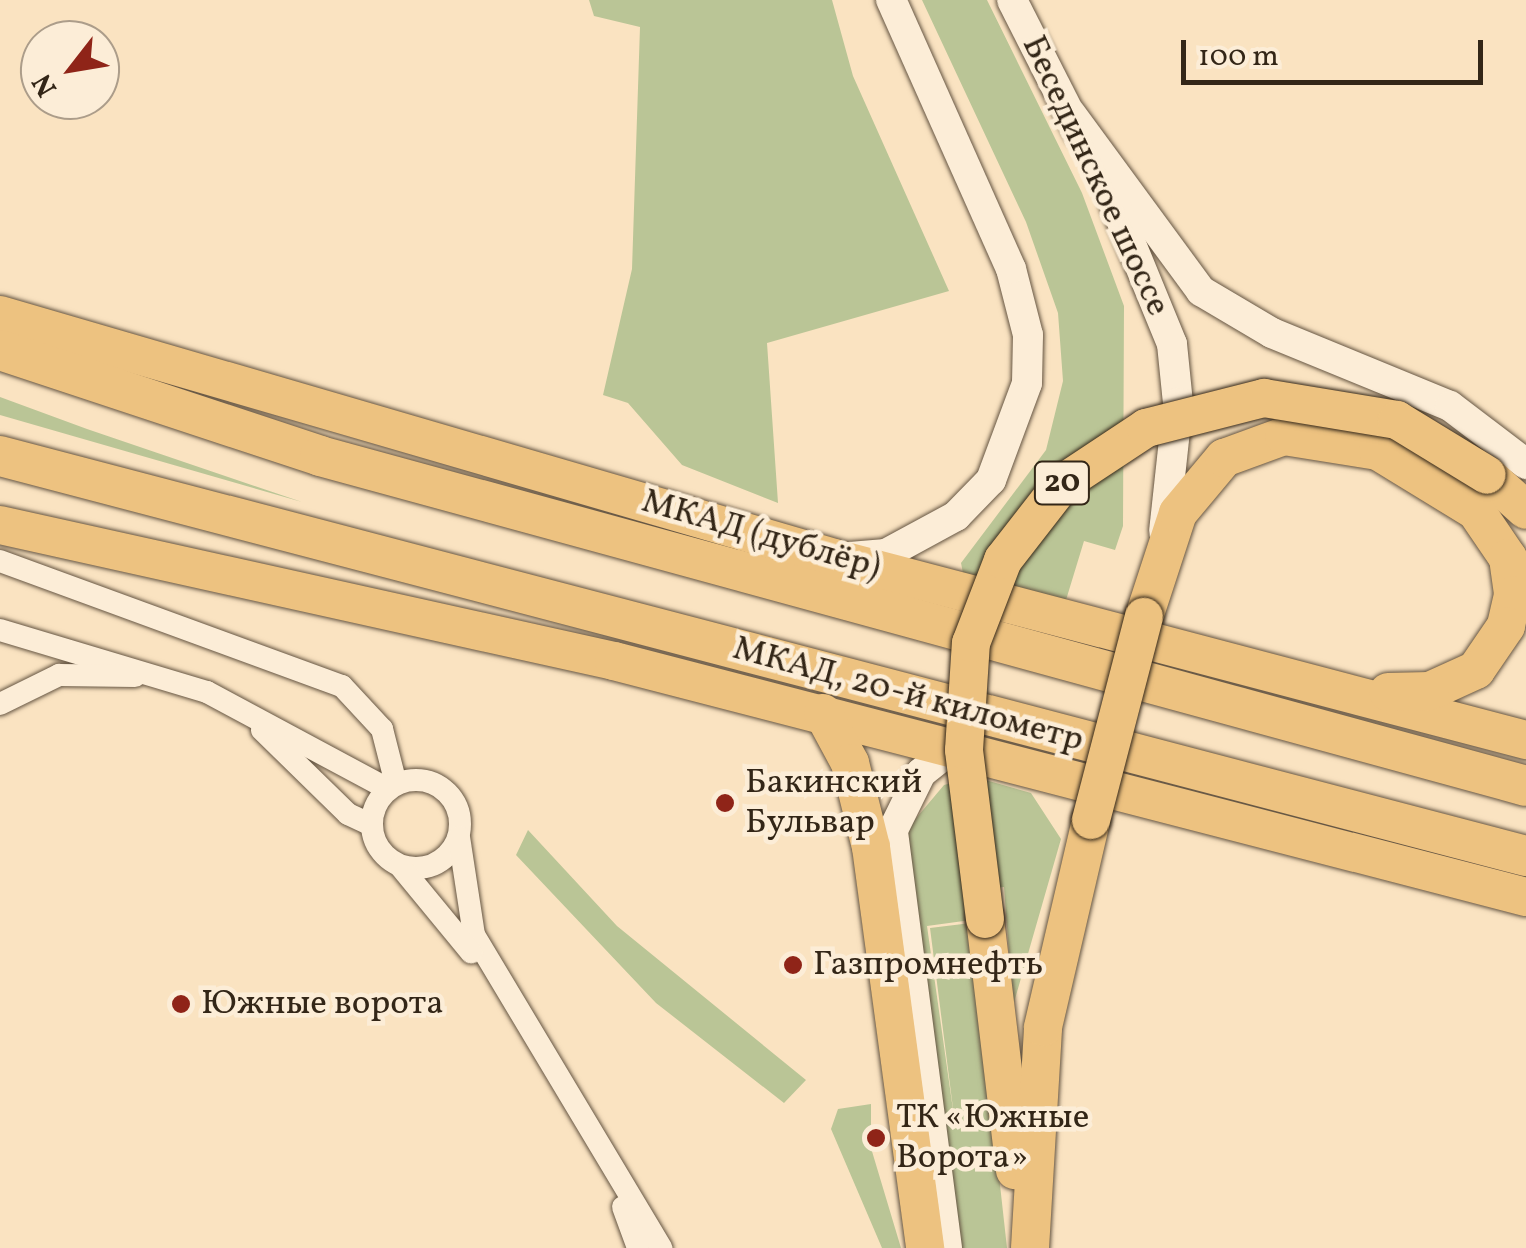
<!DOCTYPE html>
<html>
<head>
<meta charset="utf-8">
<style>
  body { margin:0 }
  #map { position:relative; width:1526px; height:1248px; overflow:hidden; background:#fae3c1; font-family:Vollkorn,serif }
  div>[style] { position:absolute }
  [style*='--x'] { left:calc(var(--x)*1px); top:calc(var(--y)*1px); width:calc(var(--w)*1px); rotate:calc(var(--a)*1deg) }
  .green>* { inset:0; background:#bac596 }
  .roads { filter:drop-shadow(0 0 2px #655542) drop-shadow(0 0 2px #655542) }
  .minor>* { height:22px; margin:-11px; padding:0 11px; transform-origin:11px; border-radius:11px; background:#fcedd7 }
  .minor>.ring { margin:-11px; padding:0; box-sizing:content-box; background:none; border:22px solid #fcedd7; border-radius:50% }
  .tertiary>* { height:30px; margin:-15px; padding:0 15px; transform-origin:15px; border-radius:15px; background:#fcedd7 }
  .primary>* { height:38px; margin:-19px; padding:0 19px; transform-origin:19px; border-radius:19px; background:#edc280 }
  .trunk>* { height:40px; margin:-20px; padding:0 20px; transform-origin:20px; border-radius:20px; background:#edc280 }
  .bridges { filter:drop-shadow(0 0 2px #332617) drop-shadow(0 0 2px #332617) }
  .primary-bridge>* { height:38px; margin:-19px; padding:0 19px; transform-origin:19px; border-radius:19px; background:#edc280 }
  .dots>* { width:28px; height:28px; translate:-50% -50%; box-sizing:border-box; border:5px solid #fcedd7; border-radius:50% }
  span { translate:-50% -50%; white-space:nowrap; text-align:center; line-height:1.15; -webkit-text-stroke:9px #fcedd7; paint-order:stroke }
  .shield-label span { padding:2px 8px; background:#fcedd7; border:2px solid; border-radius:8px; -webkit-text-stroke-width:0 }
  .shield-label { font-size:32px; color:#332617; font-weight:700 }
  .street-label { font-size:35px; color:#332617 }
  .poi-label { font-size:35px; color:#332617 }
  .left { translate:0 -50%; text-align:left }
  .north { position:absolute; left:20px; top:20px; width:100px; height:100px; box-sizing:border-box; background:#fcedd7; border:2px solid #ac9d8a; border-radius:50%; rotate:239deg; font-size:28px; font-weight:700; line-height:40px; text-align:center; color:#332617 }
  .north::after { content:''; display:block; margin:auto; width:35px; height:45px; background:#8f2418; clip-path:polygon(50% 0,100% 100%,50% 72%,0 100%) }
  .scale { position:absolute; left:1181px; top:40px; width:302px; height:45px; box-sizing:border-box; border:5px solid #332617; border-top:0; padding-left:12px; font-size:30px; line-height:35px; white-space:nowrap; color:#332617; -webkit-text-stroke:8px #fcedd7; paint-order:stroke }
</style>
</head>
<body>
<div id="map">
  <div class="green">
    <i style="clip-path:polygon(589px 0,832px 0,853px 76px,949px 291px,767px 343px,778px 503px,682px 465px,628px 403px,603px 395px,632px 269px,640px 27px,594px 16px)"></i>
    <i style="clip-path:polygon(922px 0,987px 0,1082px 193px,1124px 306px,1123px 526px,1115px 550px,1084px 541px,1066px 600px,963px 573px,961px 563px,1046px 450px,1063px 381px,1058px 313px,1026px 222px)"></i>
    <i style="clip-path:polygon(0 397px,87px 429px,302px 502px,0 415px)"></i>
    <i style="clip-path:polygon(975px 777px,1031px 793px,1061px 839px,1013px 1006px,1004px 887px,968px 891px,971px 920px,927px 926px,955px 1124px,930px 928px,971px 923px,1007px 1248px,955px 1248px,907px 829px,944px 785px)"></i>
    <i style="clip-path:polygon(528px 830px,617px 926px,806px 1080px,784px 1103px,656px 1003px,516px 855px)"></i>
    <i style="clip-path:polygon(871px 1104px,871px 1148px,901px 1248px,882px 1248px,831px 1129px,838px 1109px)"></i>
  </div>
  <div class="roads">
    <div class="minor">
      <i style="--x:0;--y:561;--w:364;--a:20.1"></i>
      <i style="--x:342;--y:686;--w:59;--a:47.1"></i>
      <i style="--x:382;--y:729;--w:57;--a:75.7"></i>
      <i style="--x:0;--y:630;--w:216;--a:16.7"></i>
      <i style="--x:207;--y:692;--w:205;--a:28.2"></i>
      <i style="--x:0;--y:704;--w:66;--a:-26.2"></i>
      <i style="--x:59;--y:675;--w:76;--a:0.8"></i>
      <i style="--x:262;--y:730;--w:120;--a:44.3"></i>
      <i style="--x:348;--y:814;--w:26;--a:25"></i>
      <i class="ring" style="left:372px;top:780px;width:66px;height:66px"></i>
      <i style="--x:459;--y:837;--w:99;--a:81.3"></i>
      <i style="--x:474;--y:935;--w:365;--a:59.1"></i>
      <i style="--x:400;--y:866;--w:112;--a:50.5"></i>
      <i style="--x:623;--y:1207;--w:44;--a:69.9"></i>
    </div>
    <div class="tertiary">
      <i style="--x:1012;--y:0;--w:148;--a:63.1"></i>
      <i style="--x:1071;--y:114;--w:220;--a:53.7"></i>
      <i style="--x:1201;--y:291;--w:82;--a:30.6"></i>
      <i style="--x:1272;--y:333;--w:192;--a:22.3"></i>
      <i style="--x:1450;--y:406;--w:96;--a:37.3"></i>
      <i style="--x:1115;--y:205;--w:150;--a:67.7"></i>
      <i style="--x:1172;--y:344;--w:59;--a:84.2"></i>
      <i style="--x:1178;--y:403;--w:129;--a:96.2"></i>
      <i style="--x:850;--y:557;--w:36;--a:-5"></i>
      <i style="--x:886;--y:554;--w:80;--a:-28.5"></i>
      <i style="--x:956;--y:516;--w:50;--a:-45.8"></i>
      <i style="--x:991;--y:480;--w:103;--a:-69.6"></i>
      <i style="--x:1027;--y:383;--w:48;--a:-88.8"></i>
      <i style="--x:1028;--y:335;--w:68;--a:-104.4"></i>
      <i style="--x:1011;--y:269;--w:295;--a:-114"></i>
      <i style="--x:947;--y:1248;--w:421;--a:-97.4"></i>
      <i style="--x:893;--y:830;--w:64;--a:-63.8"></i>
      <i style="--x:921;--y:773;--w:43;--a:-38.5"></i>
    </div>
    <div class="primary">
      <i style="--x:0;--y:315;--w:869;--a:16.24"></i>
      <i style="--x:834;--y:558;--w:716;--a:14.74"></i>
      <i style="--x:1487;--y:475;--w:52;--a:41.9"></i>
      <i style="--x:0;--y:525;--w:629;--a:12.49"></i>
      <i style="--x:614;--y:661;--w:942;--a:14.51"></i>
      <i style="--x:1144;--y:617;--w:109;--a:-71.9"></i>
      <i style="--x:1178;--y:513;--w:72;--a:-50.1"></i>
      <i style="--x:1224;--y:458;--w:64;--a:-20.1"></i>
      <i style="--x:1284;--y:436;--w:95;--a:9.1"></i>
      <i style="--x:1378;--y:451;--w:115;--a:31.5"></i>
      <i style="--x:1476;--y:511;--w:57;--a:55.8"></i>
      <i style="--x:1508;--y:558;--w:37;--a:82"></i>
      <i style="--x:1513;--y:595;--w:32;--a:103"></i>
      <i style="--x:1506;--y:626;--w:53;--a:124.3"></i>
      <i style="--x:1476;--y:670;--w:51;--a:155.5"></i>
      <i style="--x:1430;--y:691;--w:42;--a:178.6"></i>
      <i style="--x:823;--y:713;--w:57;--a:61.6"></i>
      <i style="--x:850;--y:763;--w:87;--a:76"></i>
      <i style="--x:871;--y:847;--w:405;--a:82.3"></i>
      <i style="--x:985;--y:919;--w:253;--a:83.2"></i>
      <i style="--x:1030;--y:1248;--w:221;--a:-86.6"></i>
      <i style="--x:1043;--y:1027;--w:212;--a:-76.9"></i>
    </div>
    <div class="trunk">
      <i style="--x:0;--y:350;--w:337;--a:18.3"></i>
      <i style="--x:320;--y:456;--w:1250;--a:15.3"></i>
      <i style="--x:0;--y:456;--w:1578;--a:14.69"></i>
    </div>
  </div>
  <div class="bridges">
    <div class="primary-bridge">
      <i style="--x:1091;--y:820;--w:210;--a:-75.4"></i>
      <i style="--x:985;--y:919;--w:170;--a:-97.1"></i>
      <i style="--x:964;--y:750;--w:107;--a:-86.3"></i>
      <i style="--x:971;--y:643;--w:89;--a:-68.9"></i>
      <i style="--x:1003;--y:560;--w:98;--a:-52.1"></i>
      <i style="--x:1063;--y:483;--w:100;--a:-33.5"></i>
      <i style="--x:1146;--y:428;--w:122;--a:-14.3"></i>
      <i style="--x:1264;--y:398;--w:135;--a:9.4"></i>
      <i style="--x:1397;--y:420;--w:105;--a:31.4"></i>
    </div>
  </div>
  <div class="dots">
    <i style="left:725px;top:803px;background:#8f2418"></i>
    <i style="left:793px;top:965px;background:#8f2418"></i>
    <i style="left:181px;top:1004px;background:#8f2418"></i>
    <i style="left:876px;top:1138px;background:#8f2418"></i>
  </div>
  <div class="shield-label">
    <span style="left:1062px;top:483px">20</span>
  </div>
  <div class="street-label">
    <span style="left:1095px;top:176px;rotate:65deg">Бесединское шоссе</span>
    <span style="left:761px;top:535px;rotate:16deg">МКАД (дублёр)</span>
    <span style="left:908px;top:695px;rotate:15deg">МКАД, 20-й километр</span>
  </div>
  <div class="poi-label">
    <span class="left" style="left:745px;top:803px">Бакинский<br>Бульвар</span>
    <span class="left" style="left:813px;top:965px">Газпромнефть</span>
    <span class="left" style="left:201px;top:1004px">Южные ворота</span>
    <span class="left" style="left:896px;top:1138px">ТК «Южные<br>Ворота»</span>
  </div>
  <div class="north">N</div>
  <div class="scale">100 m</div>
</div>
</body>
</html>
